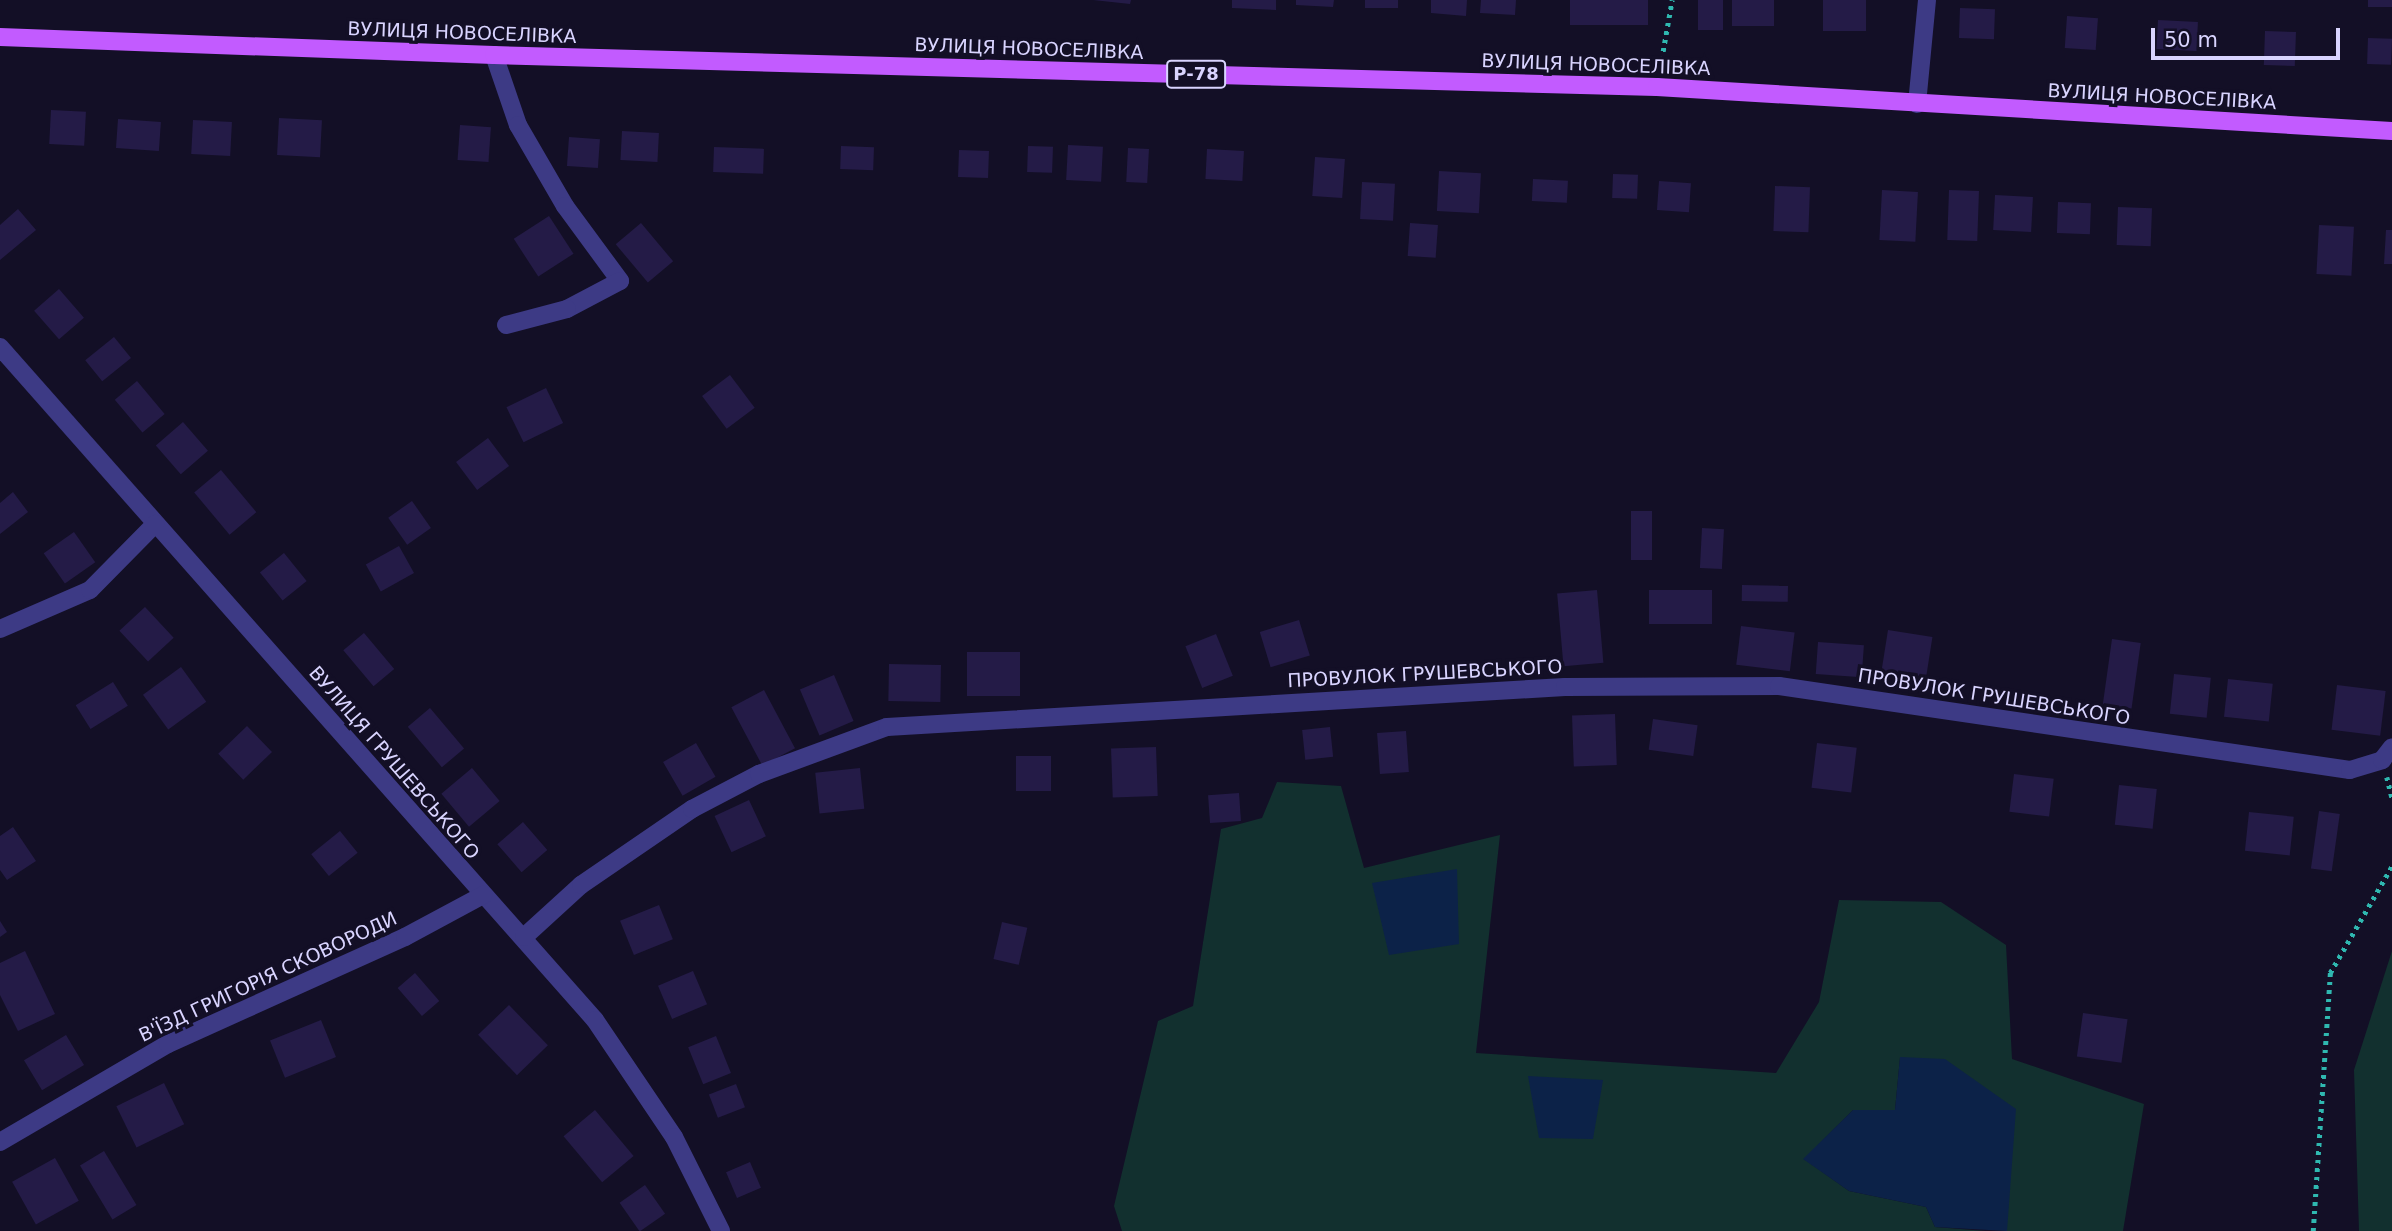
<!DOCTYPE html>
<html>
<head>
<meta charset="utf-8">
<style>
  body { margin:0 }
  #map { position:relative; width:2392px; height:1231px; overflow:hidden; background:#130f26; font-family:"DejaVu Sans",sans-serif }
  div>[style] { position:absolute }
  [style*='--x'] { left:calc(var(--x)*1px); top:calc(var(--y)*1px); width:calc(var(--w)*1px); rotate:calc(var(--a)*1deg) }
  .green>* { inset:0; background:#12302f }
  .water>* { inset:0; background:#0c2248 }
  .building>* { inset:0; background:#241b47; transform-origin:0 0 }
  .path>* { height:4.5px; margin-top:-2.25px; transform-origin:0; background:repeating-linear-gradient(90deg,#2fb8b0 0 3.5px,transparent 0 8.5px) }
  .street>* { height:18px; margin:-9px; padding:0 9px; transform-origin:9px; border-radius:9px; background:#3d3a85 }
  .primary>* { height:18px; margin:-9px; padding:0 9px; transform-origin:9px; border-radius:9px; background:#c25bff }
  span { translate:-50% -50%; white-space:nowrap; text-align:center; line-height:1.15; -webkit-text-stroke:7px #130f26; paint-order:stroke }
  .shield-label span { padding:2px 5px; background:#130f26; border:2px solid; border-radius:5px; -webkit-text-stroke-width:0 }
  .shield-label { font-size:18px; color:#d9d4ff; font-weight:700 }
  .street-label { font-size:19px; color:#d9d4ff }
  .scale { position:absolute; left:2151px; top:28px; width:189px; height:32px; box-sizing:border-box; border:4px solid #d9d4ff; border-top:0; padding-left:9px; font-size:21px; line-height:24px; white-space:nowrap; color:#d9d4ff; -webkit-text-stroke:5px #130f26; paint-order:stroke }
</style>
</head>
<body>
<div id="map">
  <div class="green">
    <i style="clip-path:polygon(1277px 782px,1341px 786px,1364px 868px,1500px 835px,1476px 1053px,1776px 1073px,1819px 1002px,1839px 900px,1941px 902px,2006px 945px,2012px 1059px,2144px 1104px,2123px 1231px,2007px 1231px,2006px 1201px,1900px 1058px,1895px 1110px,1853px 1110px,1804px 1159px,1849px 1191px,1926px 1207px,1935px 1227px,1986px 1231px,1122px 1231px,1114px 1206px,1158px 1021px,1193px 1006px,1221px 829px,1262px 818px)"></i>
    <i style="clip-path:polygon(2392px 951px,2392px 1231px,2359px 1231px,2354px 1070px)"></i>
  </div>
  <div class="water">
    <i style="clip-path:polygon(1457px 869px,1459px 944px,1389px 955px,1372px 883px)"></i>
    <i style="clip-path:polygon(1900px 1057px,1945px 1059px,2016px 1109px,2007px 1231px,1935px 1227px,1926px 1207px,1849px 1191px,1803px 1159px,1853px 1110px,1895px 1110px)"></i>
    <i style="clip-path:polygon(1528px 1076px,1603px 1080px,1593px 1139px,1539px 1138px)"></i>
  </div>
  <div class="building">
    <i style="clip-path:polygon(1093px 0,1131px 0,1130px 4px)"></i>
    <i style="clip-path:polygon(1232px 0,1276px 0,1276px 10px,1232px 8px)"></i>
    <i style="clip-path:polygon(1296px 0,1334px 0,1333px 7px,1296px 5px)"></i>
    <i style="left:1365px;top:0;width:33px;height:8px"></i>
    <i style="clip-path:polygon(1431px 0,1467px 0,1466px 16px,1431px 13px)"></i>
    <i style="clip-path:polygon(1481px 0,1516px 0,1515px 15px,1480px 13px)"></i>
    <i style="left:1570px;top:0;width:78px;height:25px"></i>
    <i style="left:1698px;top:0;width:25px;height:30px"></i>
    <i style="left:1732px;top:0;width:42px;height:26px"></i>
    <i style="left:1823px;top:0;width:43px;height:31px"></i>
    <i style="left:2368px;top:0;width:24px;height:7px"></i>
    <i style="left:1960px;top:8px;width:35px;height:30px;rotate:2deg"></i>
    <i style="left:2067px;top:16px;width:31px;height:32px;rotate:4deg"></i>
    <i style="left:2158px;top:20px;width:40px;height:29px;rotate:3deg"></i>
    <i style="left:2265px;top:31px;width:31px;height:34px;rotate:2deg"></i>
    <i style="left:2368px;top:38px;width:24px;height:26px;rotate:2deg"></i>
    <i style="left:51px;top:110px;width:35px;height:34px;rotate:3deg"></i>
    <i style="left:279px;top:118px;width:43px;height:37px;rotate:3deg"></i>
    <i style="left:118px;top:119px;width:43px;height:29px;rotate:4deg"></i>
    <i style="left:193px;top:120px;width:39px;height:34px;rotate:3deg"></i>
    <i style="left:460px;top:125px;width:31px;height:35px;rotate:4deg"></i>
    <i style="left:622px;top:131px;width:37px;height:29px;rotate:3deg"></i>
    <i style="left:569px;top:137px;width:31px;height:29px;rotate:4deg"></i>
    <i style="left:1068px;top:145px;width:35px;height:35px;rotate:3deg"></i>
    <i style="left:841px;top:146px;width:33px;height:23px;rotate:2deg"></i>
    <i style="left:1028px;top:146px;width:25px;height:26px;rotate:2deg"></i>
    <i style="left:714px;top:147px;width:50px;height:25px;rotate:2deg"></i>
    <i style="left:1128px;top:148px;width:21px;height:34px;rotate:3deg"></i>
    <i style="left:1207px;top:149px;width:37px;height:30px;rotate:3deg"></i>
    <i style="left:959px;top:150px;width:30px;height:27px;rotate:2deg"></i>
    <i style="left:1315px;top:157px;width:30px;height:39px;rotate:4deg"></i>
    <i style="left:1439px;top:171px;width:42px;height:40px;rotate:3deg"></i>
    <i style="left:1613px;top:174px;width:25px;height:24px;rotate:2deg"></i>
    <i style="left:1533px;top:179px;width:35px;height:22px;rotate:3deg"></i>
    <i style="left:1659px;top:181px;width:32px;height:29px;rotate:4deg"></i>
    <i style="left:1362px;top:182px;width:33px;height:37px;rotate:3deg"></i>
    <i style="left:1775px;top:186px;width:35px;height:45px;rotate:2deg"></i>
    <i style="left:1882px;top:190px;width:36px;height:50px;rotate:3deg"></i>
    <i style="left:1949px;top:190px;width:30px;height:50px;rotate:2deg"></i>
    <i style="left:1995px;top:195px;width:38px;height:35px;rotate:3deg"></i>
    <i style="left:2058px;top:202px;width:33px;height:31px;rotate:2deg"></i>
    <i style="left:2118px;top:207px;width:34px;height:38px;rotate:2deg"></i>
    <i style="clip-path:polygon(18px 209px,36px 230px,0 260px,0 225px)"></i>
    <i style="left:549px;top:216px;width:45px;height:42px;rotate:57deg"></i>
    <i style="left:641px;top:223px;width:50px;height:33px;rotate:50deg"></i>
    <i style="left:1410px;top:223px;width:28px;height:33px;rotate:4deg"></i>
    <i style="left:2319px;top:225px;width:35px;height:49px;rotate:3deg"></i>
    <i style="clip-path:polygon(2386px 230px,2392px 230px,2392px 264px,2384px 264px)"></i>
    <i style="left:59px;top:289px;width:38px;height:33px;rotate:49deg"></i>
    <i style="left:114px;top:337px;width:27px;height:37px;rotate:51deg"></i>
    <i style="left:730px;top:375px;width:41px;height:35px;rotate:53deg"></i>
    <i style="left:137px;top:381px;width:43px;height:29px;rotate:50deg"></i>
    <i style="left:546px;top:388px;width:39px;height:44px;rotate:64deg"></i>
    <i style="left:183px;top:422px;width:38px;height:36px;rotate:49deg"></i>
    <i style="left:488px;top:438px;width:35px;height:40px;rotate:53deg"></i>
    <i style="left:221px;top:470px;width:55px;height:35px;rotate:50deg"></i>
    <i style="clip-path:polygon(13px 492px,28px 512px,0 534px,0 503px)"></i>
    <i style="left:412px;top:501px;width:33px;height:29px;rotate:55deg"></i>
    <i style="left:1631px;top:511px;width:21px;height:49px"></i>
    <i style="left:1702px;top:528px;width:22px;height:40px;rotate:3deg"></i>
    <i style="left:74px;top:532px;width:37px;height:37px;rotate:55deg"></i>
    <i style="left:399px;top:546px;width:31px;height:38px;rotate:61deg"></i>
    <i style="left:284px;top:553px;width:36px;height:31px;rotate:51deg"></i>
    <i style="left:1742px;top:585px;width:46px;height:16px;rotate:1deg"></i>
    <i style="left:1597px;top:590px;width:73px;height:40px;rotate:85deg"></i>
    <i style="left:1712px;top:590px;width:34px;height:63px;rotate:90deg"></i>
    <i style="left:145px;top:607px;width:42px;height:35px;rotate:47deg"></i>
    <i style="left:1299px;top:620px;width:37px;height:41px;rotate:73deg"></i>
    <i style="left:1741px;top:626px;width:54px;height:39px;rotate:7deg"></i>
    <i style="left:1888px;top:630px;width:45px;height:45px;rotate:9deg"></i>
    <i style="left:364px;top:633px;width:47px;height:27px;rotate:50deg"></i>
    <i style="left:1216px;top:634px;width:45px;height:33px;rotate:68deg"></i>
    <i style="left:2112px;top:639px;width:29px;height:66px;rotate:8deg"></i>
    <i style="left:1818px;top:642px;width:46px;height:32px;rotate:4deg"></i>
    <i style="left:967px;top:652px;width:53px;height:44px"></i>
    <i style="left:889px;top:664px;width:52px;height:37px;rotate:1deg"></i>
    <i style="left:181px;top:667px;width:43px;height:47px;rotate:54deg"></i>
    <i style="left:2174px;top:674px;width:37px;height:40px;rotate:6deg"></i>
    <i style="left:834px;top:675px;width:50px;height:37px;rotate:67deg"></i>
    <i style="left:2228px;top:679px;width:45px;height:38px;rotate:6deg"></i>
    <i style="left:113px;top:682px;width:28px;height:44px;rotate:58deg"></i>
    <i style="left:2337px;top:685px;width:49px;height:45px;rotate:7deg"></i>
    <i style="left:764px;top:690px;width:66px;height:37px;rotate:62deg"></i>
    <i style="left:430px;top:708px;width:53px;height:29px;rotate:50deg"></i>
    <i style="left:1615px;top:714px;width:51px;height:43px;rotate:88deg"></i>
    <i style="left:1653px;top:719px;width:45px;height:31px;rotate:8deg"></i>
    <i style="left:247px;top:726px;width:36px;height:40px;rotate:46deg"></i>
    <i style="left:1330px;top:727px;width:30px;height:28px;rotate:84deg"></i>
    <i style="left:1406px;top:731px;width:41px;height:29px;rotate:86deg"></i>
    <i style="left:696px;top:743px;width:39px;height:38px;rotate:60deg"></i>
    <i style="left:1817px;top:743px;width:40px;height:45px;rotate:7deg"></i>
    <i style="left:1156px;top:747px;width:49px;height:45px;rotate:88deg"></i>
    <i style="left:1051px;top:756px;width:35px;height:35px;rotate:90deg"></i>
    <i style="left:472px;top:768px;width:43px;height:40px;rotate:50deg"></i>
    <i style="left:860px;top:768px;width:41px;height:45px;rotate:84deg"></i>
    <i style="left:2014px;top:774px;width:40px;height:38px;rotate:7deg"></i>
    <i style="left:2119px;top:785px;width:38px;height:40px;rotate:6deg"></i>
    <i style="left:1239px;top:793px;width:28px;height:31px;rotate:86deg"></i>
    <i style="left:749px;top:800px;width:40px;height:38px;rotate:65deg"></i>
    <i style="left:2319px;top:811px;width:21px;height:58px;rotate:8deg"></i>
    <i style="left:2249px;top:812px;width:45px;height:39px;rotate:6deg"></i>
    <i style="left:523px;top:822px;width:37px;height:34px;rotate:49deg"></i>
    <i style="clip-path:polygon(13px 827px,36px 861px,7px 880px,0 870px,0 836px)"></i>
    <i style="left:340px;top:831px;width:28px;height:37px;rotate:51deg"></i>
    <i style="left:659px;top:905px;width:37px;height:42px;rotate:68deg"></i>
    <i style="clip-path:polygon(0 921px,7px 932px,0 937px)"></i>
    <i style="left:1002px;top:922px;width:26px;height:38px;rotate:13deg"></i>
    <i style="clip-path:polygon(25px 951px,55px 1014px,18px 1031px,0 995px,0 963px)"></i>
    <i style="left:693px;top:971px;width:36px;height:38px;rotate:67deg"></i>
    <i style="left:415px;top:973px;width:37px;height:23px;rotate:49deg"></i>
    <i style="left:509px;top:1005px;width:56px;height:43px;rotate:46deg"></i>
    <i style="left:2083px;top:1013px;width:45px;height:44px;rotate:8deg"></i>
    <i style="left:321px;top:1020px;width:40px;height:55px;rotate:68deg"></i>
    <i style="left:66px;top:1035px;width:35px;height:49px;rotate:59deg"></i>
    <i style="left:716px;top:1036px;width:40px;height:30px;rotate:68deg"></i>
    <i style="left:164px;top:1083px;width:46px;height:53px;rotate:64deg"></i>
    <i style="left:736px;top:1084px;width:25px;height:29px;rotate:69deg"></i>
    <i style="left:595px;top:1110px;width:60px;height:41px;rotate:50deg"></i>
    <i style="left:104px;top:1151px;width:63px;height:28px;rotate:59deg"></i>
    <i style="left:55px;top:1158px;width:49px;height:49px;rotate:61deg"></i>
    <i style="left:750px;top:1162px;width:28px;height:26px;rotate:67deg"></i>
    <i style="left:645px;top:1185px;width:35px;height:31px;rotate:55deg"></i>
  </div>
  <div class="path">
    <i style="--x:1660;--y:68;--w:69;--a:-80"></i>
    <i style="--x:2387;--y:777;--w:21;--a:76"></i>
    <i style="--x:2313;--y:1231;--w:259;--a:-86.2"></i>
    <i style="--x:2330;--y:973;--w:124;--a:-59.9"></i>
  </div>
  <div class="street">
    <i style="--x:494;--y:55;--w:74;--a:71.1"></i>
    <i style="--x:518;--y:125;--w:94;--a:59.9"></i>
    <i style="--x:565;--y:206;--w:93;--a:53.7"></i>
    <i style="--x:620;--y:281;--w:60;--a:152.2"></i>
    <i style="--x:567;--y:309;--w:63;--a:165.3"></i>
    <i style="--x:1917;--y:104;--w:104;--a:-84.5"></i>
    <i style="--x:0;--y:347;--w:898;--a:48.52"></i>
    <i style="--x:595;--y:1020;--w:141;--a:56"></i>
    <i style="--x:674;--y:1137;--w:105;--a:63.4"></i>
    <i style="--x:0;--y:629;--w:98;--a:-23.4"></i>
    <i style="--x:90;--y:590;--w:93;--a:-45.4"></i>
    <i style="--x:524;--y:937;--w:77;--a:-42.4"></i>
    <i style="--x:581;--y:885;--w:135;--a:-34.4"></i>
    <i style="--x:692;--y:809;--w:76;--a:-27.6"></i>
    <i style="--x:759;--y:774;--w:136;--a:-20.2"></i>
    <i style="--x:887;--y:727;--w:679;--a:-3.38"></i>
    <i style="--x:1565;--y:687;--w:214;--a:-0.3"></i>
    <i style="--x:1779;--y:686;--w:577;--a:8.37"></i>
    <i style="--x:2350;--y:770;--w:34;--a:-17"></i>
    <i style="--x:2382;--y:760;--w:16;--a:-52"></i>
    <i style="--x:0;--y:1142;--w:194;--a:-30.3"></i>
    <i style="--x:168;--y:1044;--w:260;--a:-24.3"></i>
    <i style="--x:405;--y:937;--w:89;--a:-28.3"></i>
  </div>
  <div class="primary">
    <i style="--x:0;--y:37;--w:494;--a:2.1"></i>
    <i style="--x:494;--y:55;--w:1163;--a:1.58"></i>
    <i style="--x:1657;--y:87;--w:736;--a:3.43"></i>
  </div>
  <div class="shield-label">
    <span style="left:1196px;top:74px">Р-78</span>
  </div>
  <div class="street-label">
    <span style="left:462px;top:33px;rotate:2deg">ВУЛИЦЯ НОВОСЕЛІВКА</span>
    <span style="left:1029px;top:49px;rotate:2deg">ВУЛИЦЯ НОВОСЕЛІВКА</span>
    <span style="left:1596px;top:65px;rotate:2deg">ВУЛИЦЯ НОВОСЕЛІВКА</span>
    <span style="left:2162px;top:97px;rotate:3deg">ВУЛИЦЯ НОВОСЕЛІВКА</span>
    <span style="left:1425px;top:674px;rotate:-3deg">ПРОВУЛОК ГРУШЕВСЬКОГО</span>
    <span style="left:1994px;top:697px;rotate:9deg">ПРОВУЛОК ГРУШЕВСЬКОГО</span>
    <span style="left:394px;top:763px;rotate:49deg">ВУЛИЦЯ ГРУШЕВСЬКОГО</span>
    <span style="left:268px;top:977px;rotate:-25deg">В'ЇЗД ГРИГОРІЯ СКОВОРОДИ</span>
  </div>
  <div class="scale">50 m</div>
</div>
</body>
</html>
